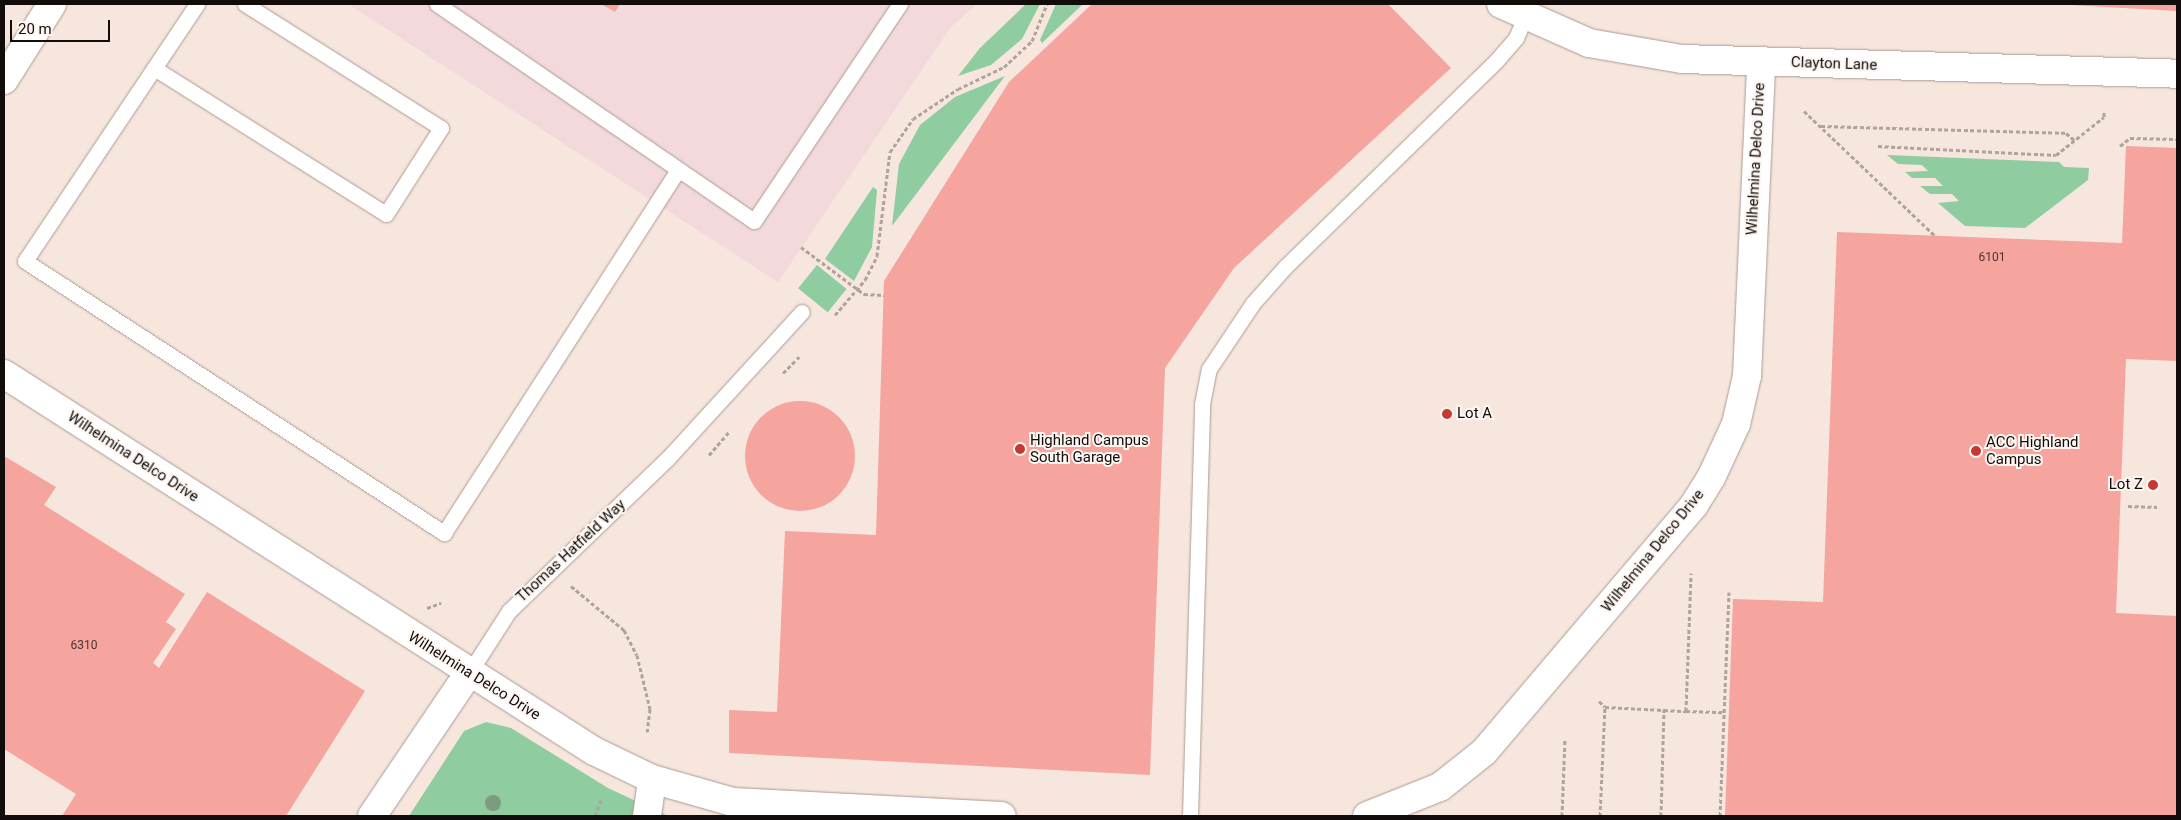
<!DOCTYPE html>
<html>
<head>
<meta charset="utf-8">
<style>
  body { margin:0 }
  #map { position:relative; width:2181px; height:820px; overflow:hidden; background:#f7e6dd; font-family:Roboto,sans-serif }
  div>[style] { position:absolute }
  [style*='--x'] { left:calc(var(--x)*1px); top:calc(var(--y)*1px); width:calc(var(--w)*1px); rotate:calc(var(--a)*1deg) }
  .commercial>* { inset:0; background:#f3d9db }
  .green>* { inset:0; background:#8fcca0; transform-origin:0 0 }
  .building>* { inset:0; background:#f5a49e }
  .round { border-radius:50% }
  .path>* { height:3px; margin-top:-1.5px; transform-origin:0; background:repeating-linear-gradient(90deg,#b0a39c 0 4px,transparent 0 6.5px) }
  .roads { filter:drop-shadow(0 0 1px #aa9b91) drop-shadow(0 0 1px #aa9b91) }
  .lane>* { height:15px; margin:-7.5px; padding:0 7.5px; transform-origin:7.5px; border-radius:7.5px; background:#fff }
  .street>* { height:28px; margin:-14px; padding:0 14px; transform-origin:14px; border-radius:14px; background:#fff }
  .secondary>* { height:28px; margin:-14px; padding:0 14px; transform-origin:14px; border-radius:14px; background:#fff }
  .trees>* { width:16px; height:16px; margin:-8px; border-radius:50%; background:#7e9a80 }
  .dots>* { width:14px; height:14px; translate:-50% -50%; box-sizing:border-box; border:2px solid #fdf6f2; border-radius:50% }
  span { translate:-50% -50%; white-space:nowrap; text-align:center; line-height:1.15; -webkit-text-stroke:4px #fdf6f2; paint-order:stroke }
  .number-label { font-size:12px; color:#4b332f }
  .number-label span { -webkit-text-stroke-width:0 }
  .street-label { font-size:15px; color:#120d0a }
  .poi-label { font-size:15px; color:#120d0a }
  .left { translate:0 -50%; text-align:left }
  .right { translate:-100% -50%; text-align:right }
  .frame { position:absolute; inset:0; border:5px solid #120d0a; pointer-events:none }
  .scale { position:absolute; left:10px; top:20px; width:100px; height:22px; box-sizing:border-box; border:2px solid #120d0a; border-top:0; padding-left:6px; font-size:15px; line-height:18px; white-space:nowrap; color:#120d0a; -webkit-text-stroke:4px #fdf6f2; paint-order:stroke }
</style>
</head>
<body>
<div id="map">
  <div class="commercial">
    <i style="clip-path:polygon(348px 4px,977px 4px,951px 27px,778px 282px)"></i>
  </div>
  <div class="green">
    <i style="clip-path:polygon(1026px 4px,1040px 4px,1022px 39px,991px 65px,958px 76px,980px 48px)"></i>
    <i style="clip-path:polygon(1056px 4px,1083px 4px,1042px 43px,1040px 40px)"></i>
    <i style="clip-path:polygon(1005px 76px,892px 226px,899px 164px,920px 125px,955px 97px)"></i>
    <i style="clip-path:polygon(1887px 155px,2059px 162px,2064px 167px,2089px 168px,2088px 180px,2025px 228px,1965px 226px,1938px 203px,1959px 201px,1952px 194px,1930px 194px,1920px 186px,1943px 186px,1935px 178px,1912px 178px,1905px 172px,1928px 171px,1922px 165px,1898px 164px)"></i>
    <i style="clip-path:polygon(873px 187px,877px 190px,872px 247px,854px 281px,825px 259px)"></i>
    <i style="left:817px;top:265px;width:38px;height:30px;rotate:39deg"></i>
    <i style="clip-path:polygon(486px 722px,511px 728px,608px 788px,668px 816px,409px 816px,464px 731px)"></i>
  </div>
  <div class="building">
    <i style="clip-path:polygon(601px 4px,620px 4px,615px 12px)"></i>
    <i style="clip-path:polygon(1092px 4px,1388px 4px,1451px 68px,1234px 268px,1165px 368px,1150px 775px,729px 753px,729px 710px,777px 712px,785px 531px,876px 535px,884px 281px,1009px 82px)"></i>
    <i style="clip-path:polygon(2071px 4px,2177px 4px,2177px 11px,2071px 5px)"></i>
    <i style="clip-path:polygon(2126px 146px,2177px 148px,2177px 361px,2126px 359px,2116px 613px,2177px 616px,2177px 816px,1725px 816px,1733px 599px,1823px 602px,1837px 232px,2122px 243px)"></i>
    <i class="round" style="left:745px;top:401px;width:110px;height:110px"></i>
    <i style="clip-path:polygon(4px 456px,56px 487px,44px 505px,185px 594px,166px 622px,176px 629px,153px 663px,159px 668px,207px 592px,365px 691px,286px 816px,62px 816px,76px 794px,4px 749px)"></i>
  </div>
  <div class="path">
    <i style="--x:1804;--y:111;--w:180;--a:43.6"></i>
    <i style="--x:1821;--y:126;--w:245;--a:1.6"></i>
    <i style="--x:2066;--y:133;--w:11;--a:41"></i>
    <i style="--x:1878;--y:146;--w:178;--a:2.9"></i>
    <i style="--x:2056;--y:155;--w:61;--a:-38.4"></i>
    <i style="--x:2104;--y:117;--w:6;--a:-90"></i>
    <i style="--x:2120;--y:146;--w:13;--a:-39"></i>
    <i style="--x:2130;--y:138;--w:47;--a:1.2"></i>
    <i style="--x:801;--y:247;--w:79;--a:36.7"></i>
    <i style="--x:864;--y:294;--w:20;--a:3"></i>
    <i style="--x:835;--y:315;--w:46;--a:-49.4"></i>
    <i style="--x:865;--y:280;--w:27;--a:-63"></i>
    <i style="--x:877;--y:256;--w:105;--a:-82.9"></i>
    <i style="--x:890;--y:152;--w:40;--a:-55.1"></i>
    <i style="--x:913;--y:119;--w:54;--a:-33.7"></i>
    <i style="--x:958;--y:89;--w:51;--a:-25.6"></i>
    <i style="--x:1004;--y:67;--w:38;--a:-43"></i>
    <i style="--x:1032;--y:41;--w:40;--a:-68"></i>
    <i style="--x:783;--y:373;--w:23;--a:-45"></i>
    <i style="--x:709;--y:455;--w:32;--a:-49"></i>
    <i style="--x:2128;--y:506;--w:29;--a:2"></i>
    <i style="--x:571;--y:586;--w:69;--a:39.7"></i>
    <i style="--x:624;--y:630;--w:28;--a:63"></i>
    <i style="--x:637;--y:655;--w:56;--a:76.5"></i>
    <i style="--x:650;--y:709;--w:23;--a:97"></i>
    <i style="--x:427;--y:608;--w:15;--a:-20"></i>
    <i style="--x:1599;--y:701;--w:8;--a:45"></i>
    <i style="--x:1686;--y:711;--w:38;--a:2"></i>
    <i style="--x:595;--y:816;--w:19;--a:-69"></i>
    <i style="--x:1562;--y:816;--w:77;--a:-87.8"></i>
    <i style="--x:1600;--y:816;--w:109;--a:-87.4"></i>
    <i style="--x:1605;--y:707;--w:59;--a:2.9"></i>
    <i style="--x:1661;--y:816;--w:106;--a:-88.4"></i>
    <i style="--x:1664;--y:710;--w:22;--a:3"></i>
    <i style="--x:1686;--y:711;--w:138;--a:-87.9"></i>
    <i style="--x:1720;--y:816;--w:224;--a:-87.7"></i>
  </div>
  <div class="roads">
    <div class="lane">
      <i style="--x:197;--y:4;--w:309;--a:123.8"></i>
      <i style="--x:25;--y:261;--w:500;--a:33"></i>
      <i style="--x:444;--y:533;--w:432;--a:-57.2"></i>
      <i style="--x:437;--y:4;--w:384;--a:34.4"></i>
      <i style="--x:754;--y:221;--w:262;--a:-56.1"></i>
      <i style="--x:154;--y:68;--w:274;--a:32.2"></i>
      <i style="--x:386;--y:214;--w:102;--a:-57.4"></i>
      <i style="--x:441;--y:128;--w:232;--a:-147.7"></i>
      <i style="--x:469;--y:673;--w:74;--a:-57.2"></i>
      <i style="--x:509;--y:611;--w:221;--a:-43.9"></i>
      <i style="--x:668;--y:458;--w:198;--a:-47.5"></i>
      <i style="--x:1190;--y:816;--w:412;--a:-88.3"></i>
      <i style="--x:1202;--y:404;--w:36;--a:-79"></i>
      <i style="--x:1209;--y:369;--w:79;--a:-56.3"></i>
      <i style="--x:1253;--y:303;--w:48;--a:-48.4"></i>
      <i style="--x:1285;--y:267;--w:295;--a:-44.3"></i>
      <i style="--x:1496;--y:61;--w:30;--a:-49"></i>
      <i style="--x:1516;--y:38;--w:25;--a:-67"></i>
    </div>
    <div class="street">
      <i style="--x:1501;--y:4;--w:96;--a:23.9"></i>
      <i style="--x:1589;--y:43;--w:94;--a:9.8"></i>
      <i style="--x:1682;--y:59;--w:495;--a:1.7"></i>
      <i style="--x:4;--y:374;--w:700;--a:32.58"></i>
      <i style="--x:594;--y:751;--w:64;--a:25.8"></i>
      <i style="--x:652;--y:779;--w:84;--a:15.9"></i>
      <i style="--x:733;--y:802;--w:269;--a:3"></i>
      <i style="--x:372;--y:816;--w:173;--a:-55.9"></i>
      <i style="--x:647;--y:816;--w:37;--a:-82"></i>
      <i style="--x:1367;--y:816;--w:79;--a:-21.7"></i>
      <i style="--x:1440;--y:787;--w:56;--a:-38.5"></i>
      <i style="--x:1484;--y:752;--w:324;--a:-49.6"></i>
      <i style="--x:1694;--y:505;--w:32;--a:-58"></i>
      <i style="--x:1711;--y:478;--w:60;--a:-65.2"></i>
      <i style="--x:1736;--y:424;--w:49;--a:-77.1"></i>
      <i style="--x:1747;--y:376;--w:314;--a:-87.4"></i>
    </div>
    <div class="secondary">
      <i style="--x:4;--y:80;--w:90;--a:-57.7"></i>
    </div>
  </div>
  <div class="trees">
    <i style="left:493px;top:803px"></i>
  </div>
  <div class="dots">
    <i style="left:1447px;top:414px;background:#c63831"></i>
    <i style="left:1020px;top:449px;background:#c63831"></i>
    <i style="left:1976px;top:451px;background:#c63831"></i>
    <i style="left:2153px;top:485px;background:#c63831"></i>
  </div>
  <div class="number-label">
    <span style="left:1992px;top:258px">6101</span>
    <span style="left:84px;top:646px">6310</span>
  </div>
  <div class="street-label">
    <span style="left:1834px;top:64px;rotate:2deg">Clayton Lane</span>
    <span style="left:1756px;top:159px;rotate:-87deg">Wilhelmina Delco Drive</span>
    <span style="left:133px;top:457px;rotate:33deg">Wilhelmina Delco Drive</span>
    <span style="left:571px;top:551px;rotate:-43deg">Thomas Hatfield Way</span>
    <span style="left:1653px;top:551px;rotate:-51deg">Wilhelmina Delco Drive</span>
    <span style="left:474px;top:676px;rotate:32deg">Wilhelmina Delco Drive</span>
  </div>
  <div class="poi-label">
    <span class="left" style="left:1457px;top:414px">Lot A</span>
    <span class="left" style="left:1030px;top:449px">Highland Campus<br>South Garage</span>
    <span class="left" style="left:1986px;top:451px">ACC Highland<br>Campus</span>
    <span class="right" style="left:2143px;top:485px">Lot Z</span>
  </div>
  <div class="frame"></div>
  <div class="scale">20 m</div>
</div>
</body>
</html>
